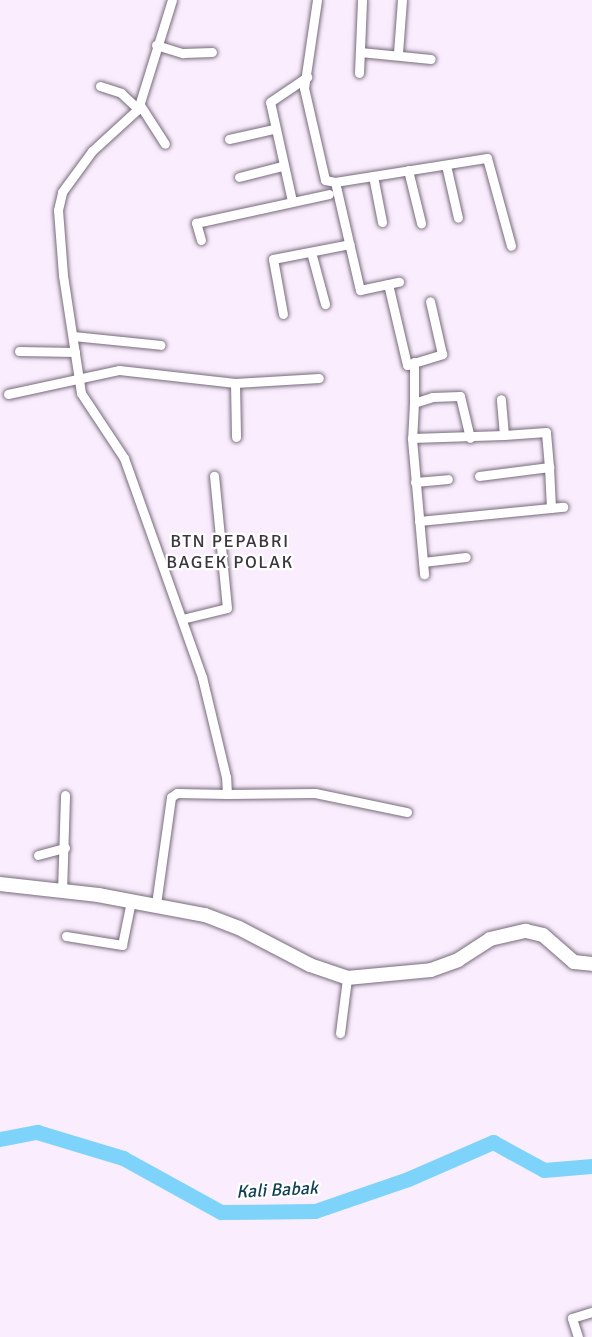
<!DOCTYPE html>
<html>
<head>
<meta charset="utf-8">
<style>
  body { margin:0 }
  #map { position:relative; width:592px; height:1337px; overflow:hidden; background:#faeefe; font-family:Signika,sans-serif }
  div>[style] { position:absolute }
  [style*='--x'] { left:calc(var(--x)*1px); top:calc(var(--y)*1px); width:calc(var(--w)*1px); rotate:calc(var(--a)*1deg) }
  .river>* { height:15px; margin:-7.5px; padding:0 7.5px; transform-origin:7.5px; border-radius:7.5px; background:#7ed3fa }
  .roads { filter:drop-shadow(0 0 2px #776a7b) drop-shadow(0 0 2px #776a7b) }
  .street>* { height:9px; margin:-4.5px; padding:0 4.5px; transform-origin:4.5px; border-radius:4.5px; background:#fff }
  .secondary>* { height:14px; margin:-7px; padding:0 7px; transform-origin:7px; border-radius:7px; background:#fff }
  span { translate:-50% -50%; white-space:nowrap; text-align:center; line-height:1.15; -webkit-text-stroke:4.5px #fff; paint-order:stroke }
  .neighbourhood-label { font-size:18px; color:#3c363e; letter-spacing:1.5px }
  .water-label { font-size:18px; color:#0e3f54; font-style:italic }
</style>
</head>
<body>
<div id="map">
  <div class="river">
    <i style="--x:0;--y:1139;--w:38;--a:-11"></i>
    <i style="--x:37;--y:1132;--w:90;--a:16.8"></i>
    <i style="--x:123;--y:1158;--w:112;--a:28.9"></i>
    <i style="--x:221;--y:1212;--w:94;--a:-0.6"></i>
    <i style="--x:315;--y:1211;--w:98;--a:-19"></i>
    <i style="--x:408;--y:1179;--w:93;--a:-23.5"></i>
    <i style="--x:493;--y:1142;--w:58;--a:28.8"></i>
    <i style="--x:544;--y:1170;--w:48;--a:-4.8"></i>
  </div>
  <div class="roads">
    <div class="street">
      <i style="--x:317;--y:0;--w:89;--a:98.4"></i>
      <i style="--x:304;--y:88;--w:94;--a:77.1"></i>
      <i style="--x:325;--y:180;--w:10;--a:11"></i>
      <i style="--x:335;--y:182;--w:154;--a:-9"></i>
      <i style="--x:487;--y:158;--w:91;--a:74.7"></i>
      <i style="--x:156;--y:45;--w:28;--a:17"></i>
      <i style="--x:183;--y:53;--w:29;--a:-2"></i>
      <i style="--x:360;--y:52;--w:71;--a:5.6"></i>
      <i style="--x:398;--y:53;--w:53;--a:-85.7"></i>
      <i style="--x:359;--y:73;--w:73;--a:-87.6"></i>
      <i style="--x:100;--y:86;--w:22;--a:18"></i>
      <i style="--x:121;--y:93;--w:23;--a:43"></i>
      <i style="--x:140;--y:105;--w:46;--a:57.3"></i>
      <i style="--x:229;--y:139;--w:45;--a:-12.8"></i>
      <i style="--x:446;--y:165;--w:54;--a:77.2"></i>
      <i style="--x:408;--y:170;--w:55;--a:76.2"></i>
      <i style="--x:373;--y:176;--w:47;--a:78.9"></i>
      <i style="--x:239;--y:177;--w:44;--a:-14.3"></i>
      <i style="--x:335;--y:182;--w:111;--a:77"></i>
      <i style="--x:360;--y:290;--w:40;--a:-12"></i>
      <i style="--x:292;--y:201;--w:101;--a:-102.5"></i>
      <i style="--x:270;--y:102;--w:45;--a:-34"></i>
      <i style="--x:201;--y:240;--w:18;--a:-106"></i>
      <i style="--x:196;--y:223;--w:136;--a:-12.3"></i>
      <i style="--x:311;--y:252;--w:54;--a:74.9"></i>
      <i style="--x:388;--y:284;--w:83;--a:76.8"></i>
      <i style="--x:407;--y:365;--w:37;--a:-17"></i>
      <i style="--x:442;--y:354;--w:54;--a:-102.8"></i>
      <i style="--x:283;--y:314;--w:56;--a:-100.3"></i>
      <i style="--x:273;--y:259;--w:78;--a:-11"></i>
      <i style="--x:73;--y:336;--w:88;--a:5.8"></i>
      <i style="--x:19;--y:351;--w:56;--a:1"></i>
      <i style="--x:414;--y:362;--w:41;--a:90"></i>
      <i style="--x:414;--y:403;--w:19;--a:-18"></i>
      <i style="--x:432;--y:397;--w:28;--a:-2"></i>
      <i style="--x:460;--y:396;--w:43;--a:76.6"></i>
      <i style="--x:235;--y:383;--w:54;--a:88.9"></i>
      <i style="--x:8;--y:394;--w:114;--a:-12.2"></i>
      <i style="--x:119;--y:370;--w:117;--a:6.4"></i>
      <i style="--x:235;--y:383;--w:84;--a:-3.4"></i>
      <i style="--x:414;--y:403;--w:36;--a:93"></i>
      <i style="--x:412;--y:439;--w:136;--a:84.9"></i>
      <i style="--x:412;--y:438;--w:92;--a:-1.9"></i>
      <i style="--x:504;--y:435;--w:36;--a:-95"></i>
      <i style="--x:549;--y:467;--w:41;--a:87.2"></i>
      <i style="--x:479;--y:476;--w:71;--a:-7.3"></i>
      <i style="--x:549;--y:467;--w:35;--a:-95"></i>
      <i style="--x:546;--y:432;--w:42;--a:175.9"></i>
      <i style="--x:415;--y:482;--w:33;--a:-5"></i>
      <i style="--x:419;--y:521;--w:145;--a:-5.6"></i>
      <i style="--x:423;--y:562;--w:43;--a:-6.6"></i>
      <i style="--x:182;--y:619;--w:46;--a:-13.7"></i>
      <i style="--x:227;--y:608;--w:133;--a:-95.6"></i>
      <i style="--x:227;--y:794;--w:88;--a:-0.7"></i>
      <i style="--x:315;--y:793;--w:94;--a:11.7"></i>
      <i style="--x:38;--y:855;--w:28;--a:-15"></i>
      <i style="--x:62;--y:892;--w:97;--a:-88.2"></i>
      <i style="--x:156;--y:904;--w:108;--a:-82"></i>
      <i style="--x:171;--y:797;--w:7;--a:-34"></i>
      <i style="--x:177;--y:793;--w:50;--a:1.1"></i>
      <i style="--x:227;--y:794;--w:17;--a:-93"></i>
      <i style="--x:226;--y:777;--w:103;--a:-103.5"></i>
      <i style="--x:202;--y:677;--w:232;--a:-109.6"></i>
      <i style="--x:124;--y:458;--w:78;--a:-123.5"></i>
      <i style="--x:81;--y:393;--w:119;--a:-98.7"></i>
      <i style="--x:63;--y:275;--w:65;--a:-94.4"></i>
      <i style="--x:58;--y:210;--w:18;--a:-77"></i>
      <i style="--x:62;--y:192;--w:51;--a:-53.8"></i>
      <i style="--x:92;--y:151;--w:62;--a:-42.4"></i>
      <i style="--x:138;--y:109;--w:114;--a:-72.7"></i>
      <i style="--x:66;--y:936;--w:57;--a:9.1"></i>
      <i style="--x:122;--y:945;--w:45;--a:-78.4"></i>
      <i style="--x:340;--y:1033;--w:55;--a:-82.7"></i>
      <i style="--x:578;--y:1337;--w:20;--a:-108"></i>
      <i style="--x:572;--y:1318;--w:21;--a:-17"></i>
    </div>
    <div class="secondary">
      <i style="--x:0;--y:884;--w:99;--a:6.4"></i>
      <i style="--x:98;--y:895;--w:109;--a:10.6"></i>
      <i style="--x:205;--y:915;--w:36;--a:21"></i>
      <i style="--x:239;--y:928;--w:80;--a:27.5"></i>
      <i style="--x:310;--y:965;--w:39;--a:19"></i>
      <i style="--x:347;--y:978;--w:84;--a:-5.4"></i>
      <i style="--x:431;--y:970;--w:29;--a:-20"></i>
      <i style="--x:458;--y:960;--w:38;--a:-33"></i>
      <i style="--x:490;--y:939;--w:37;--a:-13"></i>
      <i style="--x:526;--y:931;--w:17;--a:13"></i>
      <i style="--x:543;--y:935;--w:41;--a:41.1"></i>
      <i style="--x:574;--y:962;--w:18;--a:6"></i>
    </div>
  </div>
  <div class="neighbourhood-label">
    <span style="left:230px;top:552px">BTN PEPABRI<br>BAGEK POLAK</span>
  </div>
  <div class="water-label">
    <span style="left:277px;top:1190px;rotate:-3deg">Kali Babak</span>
  </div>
</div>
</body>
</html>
